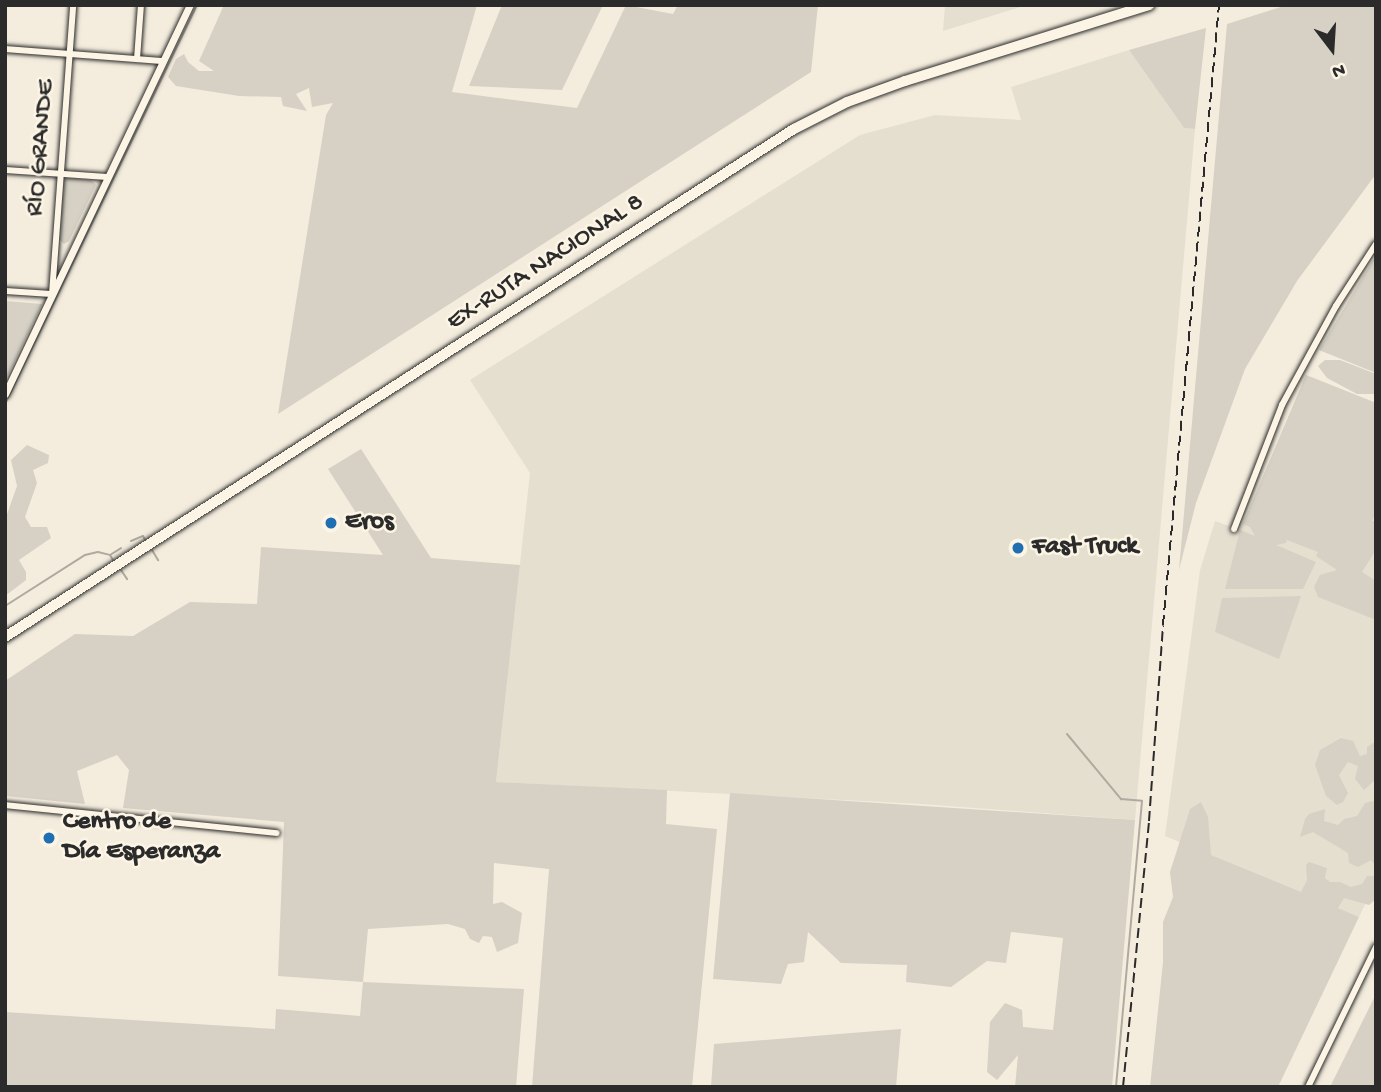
<!DOCTYPE html>
<html>
<head>
<meta charset="utf-8">
<style>
  body { margin:0 }
  #map { position:relative; width:1381px; height:1092px; overflow:hidden; background:#f4edde; font-family:"Gochi Hand",sans-serif }
  div>[style] { position:absolute }
  [style*='--x'] { left:calc(var(--x)*1px); top:calc(var(--y)*1px); width:calc(var(--w)*1px); rotate:calc(var(--a)*1deg) }
  .built>* { inset:0; background:#e5dfd0 }
  .green>* { inset:0; background:#d6d1c4 }
  .stream>* { height:2px; margin:-1px; padding:0 1px; transform-origin:1px; border-radius:1px; background:#afaaa0 }
  .roads { filter:drop-shadow(0 0 2px #2b2b2b) drop-shadow(0 0 2px #2b2b2b) }
  .minor>* { height:6px; margin:-3px; padding:0 3px; transform-origin:3px; border-radius:3px; background:#fcf5e5 }
  .tertiary>* { height:7px; margin:-3.5px; padding:0 3.5px; transform-origin:3.5px; border-radius:3.5px; background:#fcf5e5 }
  .primary>* { height:10px; margin:-5px; padding:0 5px; transform-origin:5px; border-radius:5px; background:#fcf5e5 }
  .rail>* { height:2px; margin-top:-1px; transform-origin:0; background:repeating-linear-gradient(90deg,#2b2b2b 0 10px,transparent 0 15px) }
  .dots>* { width:19px; height:19px; translate:-50% -50%; box-sizing:border-box; border:4px solid #fcf5e5; border-radius:50% }
  span { translate:-50% -50%; white-space:nowrap; text-align:center; line-height:1.15; -webkit-text-stroke:5px #fcf5e5; paint-order:stroke }
  .street-label { font-size:26px; color:#2b2b2b }
  .poi-label { font-size:26px; color:#2b2b2b; font-weight:700 }
  .left { translate:0 -50%; text-align:left }
  .frame { position:absolute; inset:0; border:7px solid #2b2b2b; pointer-events:none }
  .north { position:absolute; left:1297px; top:14px; width:70px; height:70px; -webkit-text-stroke:5px #fcf5e5; paint-order:stroke; rotate:163deg; font-size:19px; font-weight:700; line-height:28px; text-align:center; color:#2b2b2b }
  .north::after { content:''; display:block; margin:auto; width:24px; height:32px; background:#2b2b2b; clip-path:polygon(50% 0,100% 100%,50% 72%,0 100%) }
</style>
</head>
<body>
<div id="map">
  <div class="built">
    <i style="clip-path:polygon(945px 5px,1027px 5px,943px 31px)"></i>
    <i style="clip-path:polygon(1129px 50px,1184px 128px,1195px 129px,1135px 820px,921px 804px,496px 782px,530px 473px,470px 380px,860px 135px,935px 115px,1021px 120px,1011px 87px)"></i>
    <i style="clip-path:polygon(1306px 375px,1376px 403px,1376px 882px,1359px 917px,1165px 836px,1200px 570px,1215px 521px,1240px 530px)"></i>
  </div>
  <div class="green">
    <i style="clip-path:polygon(224px 5px,477px 5px,452px 92px,577px 108px,626px 5px,673px 14px,678px 5px,818px 5px,811px 72px,278px 414px,326px 115px,333px 103px,312px 107px,309px 88px,296px 94px,307px 111px,283px 106px,281px 97px,239px 96px,176px 86px,168px 77px,176px 59px,184px 54px,188px 62px,199px 71px,214px 71px,199px 61px)"></i>
    <i style="clip-path:polygon(502px 5px,603px 5px,562px 90px,469px 86px)"></i>
    <i style="clip-path:polygon(1287px 5px,1376px 5px,1376px 174px,1297px 281px,1245px 369px,1196px 503px,1179px 570px,1227px 24px)"></i>
    <i style="clip-path:polygon(1206px 28px,1195px 129px,1184px 128px,1129px 50px)"></i>
    <i style="clip-path:polygon(68px 178px,91px 180px,96px 185px,69px 241px,64px 244px,58px 238px,63px 181px)"></i>
    <i style="clip-path:polygon(1376px 255px,1376px 373px,1319px 350px)"></i>
    <i style="clip-path:polygon(5px 301px,42px 304px,5px 381px)"></i>
    <i style="clip-path:polygon(1325px 360px,1340px 360px,1376px 374px,1376px 394px,1357px 394px,1327px 378px,1318px 366px)"></i>
    <i style="clip-path:polygon(1306px 375px,1376px 403px,1376px 512px,1372px 521px,1376px 521px,1376px 550px,1362px 572px,1376px 581px,1376px 620px,1318px 597px,1314px 587px,1320px 575px,1337px 570px,1316px 556px,1318px 552px,1287px 540px,1286px 543px,1276px 545px,1316px 562px,1303px 589px,1225px 589px,1240px 530px,1255px 536px,1250px 527px,1243px 524px)"></i>
    <i style="clip-path:polygon(27px 445px,49px 455px,48px 463px,33px 470px,37px 483px,25px 517px,31px 527px,47px 527px,51px 538px,19px 560px,26px 572px,26px 580px,5px 596px,5px 520px,17px 486px,11px 460px)"></i>
    <i style="clip-path:polygon(361px 449px,431px 558px,520px 565px,496px 782px,667px 790px,666px 824px,717px 829px,692px 1087px,532px 1087px,549px 869px,494px 863px,493px 904px,502px 902px,522px 913px,518px 943px,497px 952px,492px 937px,483px 936px,479px 943px,470px 939px,465px 929px,448px 924px,368px 929px,363px 982px,524px 989px,516px 1087px,5px 1087px,5px 1012px,275px 1029px,276px 1009px,360px 1016px,363px 982px,278px 976px,284px 822px,123px 808px,129px 770px,117px 755px,77px 771px,85px 804px,5px 796px,5px 681px,75px 634px,133px 636px,190px 602px,257px 604px,261px 547px,383px 555px,328px 469px)"></i>
    <i style="clip-path:polygon(1301px 596px,1279px 659px,1215px 632px,1222px 598px)"></i>
    <i style="clip-path:polygon(1341px 738px,1353px 741px,1360px 756px,1367px 754px,1367px 747px,1376px 741px,1376px 779px,1364px 790px,1355px 779px,1358px 766px,1348px 762px,1339px 775px,1348px 793px,1343px 802px,1337px 805px,1326px 796px,1315px 765px,1320px 750px)"></i>
    <i style="clip-path:polygon(730px 793px,1135px 820px,1112px 1087px,1015px 1087px,1018px 1055px,997px 1080px,987px 1072px,990px 1022px,1005px 1003px,1022px 1010px,1023px 1027px,1053px 1030px,1063px 938px,1011px 932px,1006px 963px,987px 961px,951px 987px,906px 982px,907px 965px,841px 963px,808px 932px,804px 962px,788px 964px,781px 984px,713px 979px)"></i>
    <i style="clip-path:polygon(1373px 801px,1376px 804px,1376px 867px,1371px 860px,1358px 867px,1349px 863px,1348px 853px,1313px 832px,1300px 837px,1305px 819px,1309px 814px,1325px 809px,1324px 821px,1338px 825px,1344px 819px,1357px 816px,1365px 803px)"></i>
    <i style="clip-path:polygon(1201px 802px,1208px 817px,1211px 855px,1301px 892px,1307px 880px,1306px 865px,1309px 862px,1327px 868px,1325px 878px,1330px 882px,1340px 882px,1351px 887px,1362px 884px,1367px 876px,1376px 876px,1376px 899px,1369px 905px,1344px 898px,1338px 908px,1359px 917px,1278px 1087px,1150px 1087px,1163px 962px,1163px 922px,1173px 897px,1170px 872px,1190px 809px)"></i>
    <i style="clip-path:polygon(1376px 994px,1376px 1087px,1330px 1087px)"></i>
    <i style="clip-path:polygon(901px 1029px,896px 1087px,711px 1087px,714px 1044px)"></i>
  </div>
  <div class="stream">
    <i style="--x:5;--y:404;--w:443;--a:-64.3"></i>
    <i style="--x:131;--y:541;--w:13;--a:-23"></i>
    <i style="--x:143;--y:536;--w:4;--a:63"></i>
    <i style="--x:152;--y:550;--w:12;--a:59"></i>
    <i style="--x:110;--y:555;--w:13;--a:-32"></i>
    <i style="--x:121;--y:570;--w:11;--a:56"></i>
    <i style="--x:5;--y:606;--w:95;--a:-32.5"></i>
    <i style="--x:85;--y:555;--w:13;--a:-13"></i>
    <i style="--x:98;--y:552;--w:12;--a:14"></i>
    <i style="--x:110;--y:555;--w:6;--a:59"></i>
    <i style="--x:1067;--y:734;--w:85;--a:50.3"></i>
    <i style="--x:1121;--y:799;--w:21;--a:5"></i>
    <i style="--x:1142;--y:801;--w:287;--a:95.2"></i>
  </div>
  <div class="roads">
    <div class="minor">
      <i style="--x:5;--y:49;--w:157;--a:4.4"></i>
      <i style="--x:137;--y:59;--w:54;--a:-85.8"></i>
      <i style="--x:5;--y:170;--w:103;--a:3.9"></i>
      <i style="--x:5;--y:291;--w:47;--a:3.7"></i>
      <i style="--x:52;--y:294;--w:290;--a:-85.8"></i>
      <i style="--x:1234;--y:529;--w:133;--a:-68.8"></i>
      <i style="--x:1282;--y:405;--w:113;--a:-61.4"></i>
      <i style="--x:1336;--y:306;--w:74;--a:-57.2"></i>
      <i style="--x:5;--y:805;--w:273;--a:5.9"></i>
      <i style="--x:1308;--y:1087;--w:156;--a:-64.1"></i>
    </div>
    <div class="tertiary">
      <i style="--x:5;--y:394;--w:431;--a:-64.6"></i>
    </div>
    <div class="primary">
      <i style="--x:5;--y:637;--w:938;--a:-32.78"></i>
      <i style="--x:794;--y:129;--w:59;--a:-27"></i>
      <i style="--x:847;--y:102;--w:62;--a:-19.9"></i>
      <i style="--x:905;--y:81;--w:256;--a:-17.3"></i>
    </div>
  </div>
  <div class="rail">
    <i style="--x:1123;--y:1087;--w:267;--a:-84.4"></i>
    <i style="--x:1149;--y:821;--w:196;--a:-85.9"></i>
    <i style="--x:1163;--y:625;--w:623;--a:-84.84"></i>
  </div>
  <div class="dots">
    <i style="left:331px;top:523px;background:#1f6fb2"></i>
    <i style="left:1018px;top:548px;background:#1f6fb2"></i>
    <i style="left:49px;top:838px;background:#1f6fb2"></i>
  </div>
  <div class="street-label">
    <span style="left:42px;top:148px;rotate:-85deg">RÍO GRANDE</span>
    <span style="left:546px;top:263px;rotate:-33deg">EX-RUTA NACIONAL 8</span>
  </div>
  <div class="poi-label">
    <span class="left" style="left:345px;top:523px">Eros</span>
    <span class="left" style="left:1032px;top:548px">Fast Truck</span>
    <span class="left" style="left:63px;top:838px">Centro de<br>Día Esperanza</span>
  </div>
  <div class="frame"></div>
  <div class="north">N</div>
</div>
</body>
</html>
